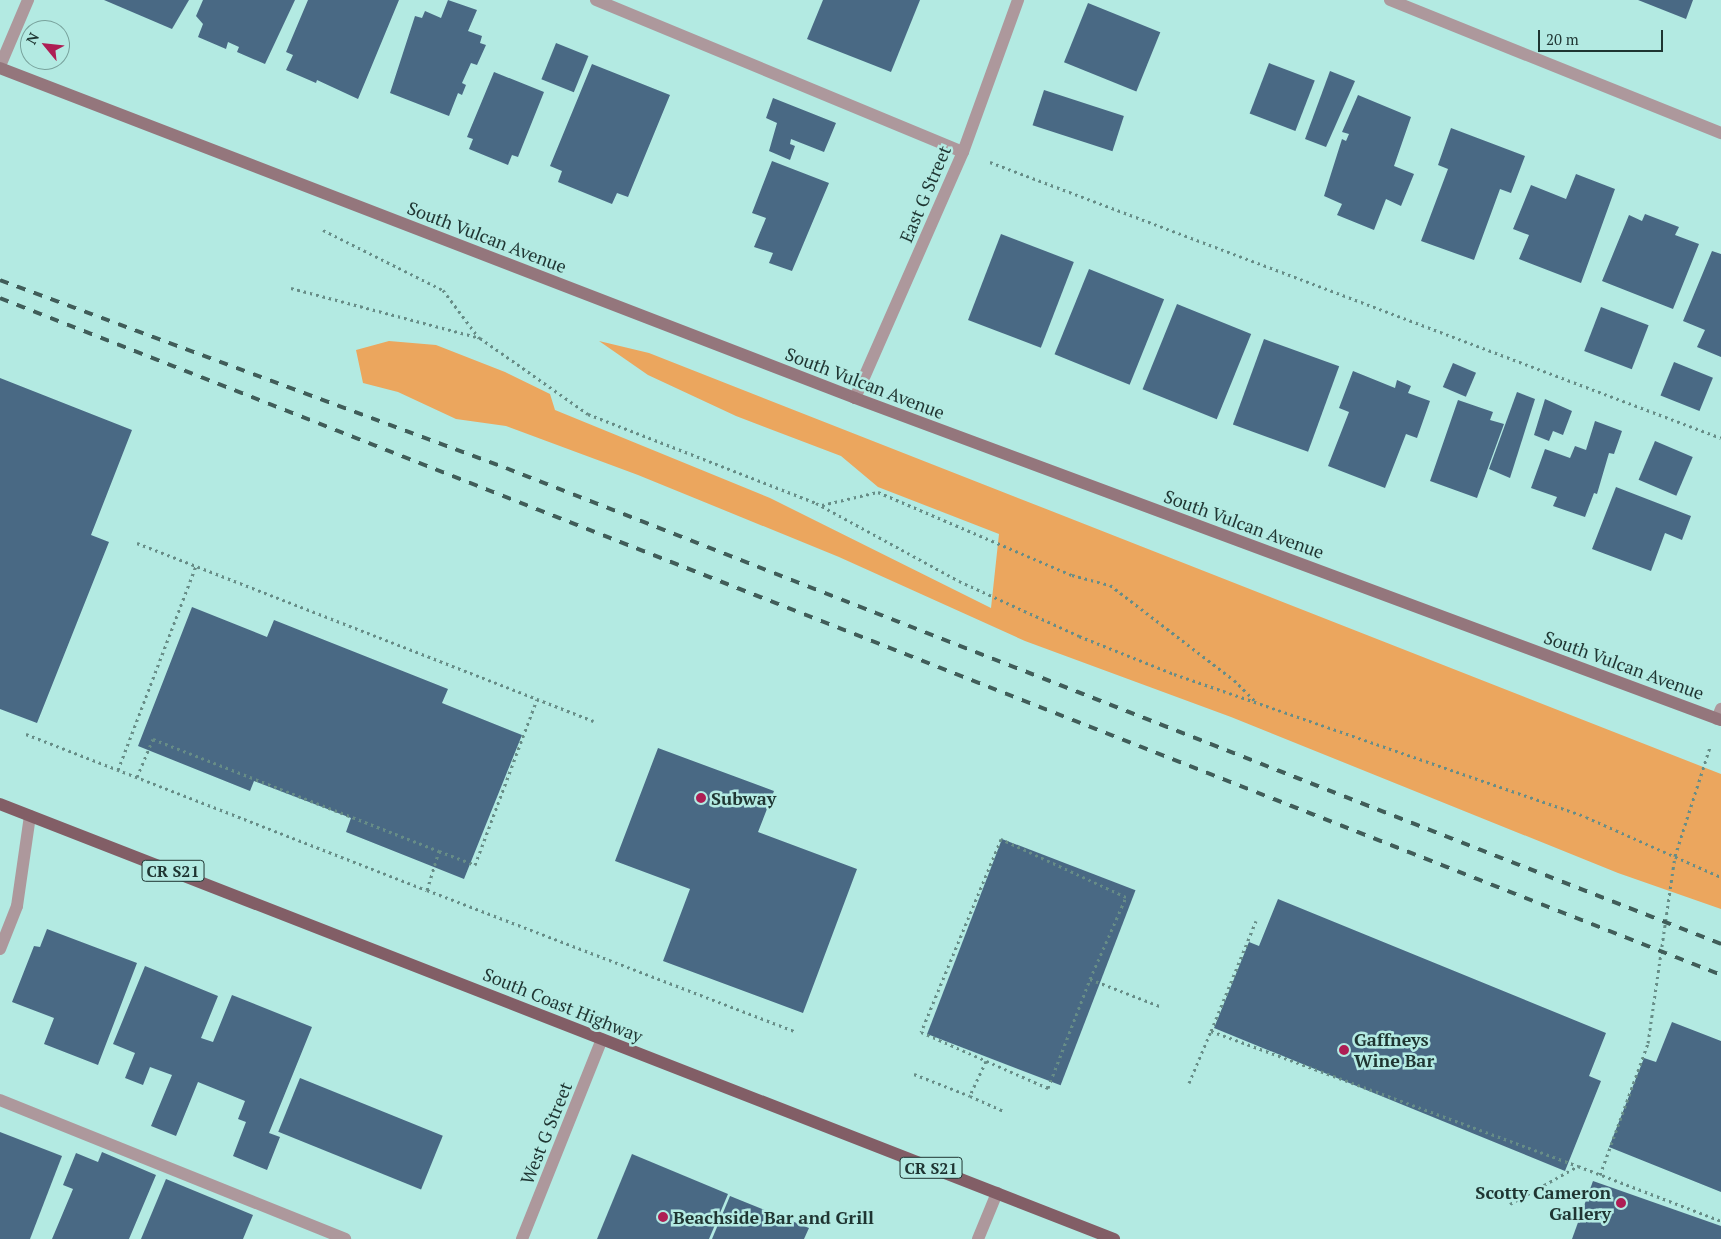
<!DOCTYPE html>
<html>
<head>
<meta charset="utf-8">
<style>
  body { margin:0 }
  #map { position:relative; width:1721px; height:1239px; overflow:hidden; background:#b3eae2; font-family:"PT Serif",serif }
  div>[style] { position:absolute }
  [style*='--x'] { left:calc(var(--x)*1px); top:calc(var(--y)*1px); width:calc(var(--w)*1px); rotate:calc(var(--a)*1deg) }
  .green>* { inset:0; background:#eba65e }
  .building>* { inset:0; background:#496984; transform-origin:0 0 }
  .path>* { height:3px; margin-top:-1.5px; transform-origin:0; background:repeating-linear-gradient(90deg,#678d87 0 2.5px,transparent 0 6.5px) }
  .service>* { height:12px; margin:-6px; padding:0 6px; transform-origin:6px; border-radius:6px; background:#ad989c }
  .minor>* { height:12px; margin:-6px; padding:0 6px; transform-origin:6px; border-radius:6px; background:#ad989c }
  .tertiary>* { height:12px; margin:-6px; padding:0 6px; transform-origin:6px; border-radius:6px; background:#ad989c }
  .secondary>* { height:12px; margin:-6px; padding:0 6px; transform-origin:6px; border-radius:6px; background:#94767c }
  .primary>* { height:12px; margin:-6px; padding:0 6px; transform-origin:6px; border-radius:6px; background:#825e66 }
  .rail>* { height:4px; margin-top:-2px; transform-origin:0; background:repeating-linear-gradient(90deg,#405d59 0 9px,transparent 0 18px) }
  .dots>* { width:14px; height:14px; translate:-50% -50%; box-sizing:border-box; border:2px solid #b3eae2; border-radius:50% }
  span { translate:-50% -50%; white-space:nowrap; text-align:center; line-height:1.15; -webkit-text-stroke:5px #b3eae2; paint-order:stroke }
  .shield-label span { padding:1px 4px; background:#b3eae2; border:1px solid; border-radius:4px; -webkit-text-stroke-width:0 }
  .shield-label { font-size:16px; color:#1f3532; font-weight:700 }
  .street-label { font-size:18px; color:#1f3532 }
  .poi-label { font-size:18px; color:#1f3532; font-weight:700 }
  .left { translate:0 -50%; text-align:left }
  .right { translate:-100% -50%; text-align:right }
  .north { position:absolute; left:20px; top:20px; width:50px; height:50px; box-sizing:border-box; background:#b3eae2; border:1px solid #78a29c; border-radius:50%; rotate:298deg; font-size:14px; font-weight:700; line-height:20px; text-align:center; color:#1f3532 }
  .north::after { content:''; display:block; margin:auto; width:18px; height:22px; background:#ae1e54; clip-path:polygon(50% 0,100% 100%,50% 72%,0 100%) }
  .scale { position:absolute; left:1538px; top:30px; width:125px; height:22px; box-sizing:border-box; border:2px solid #1f3532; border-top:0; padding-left:6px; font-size:15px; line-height:18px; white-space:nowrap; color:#1f3532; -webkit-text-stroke:4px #b3eae2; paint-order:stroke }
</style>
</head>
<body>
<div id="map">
  <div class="green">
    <i style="clip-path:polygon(389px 341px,436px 345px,505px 372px,550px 394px,555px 410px,770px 498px,991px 608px,999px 534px,878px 487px,841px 456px,736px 416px,648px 375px,599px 341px,649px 353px,1721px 774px,1721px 909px,1618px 873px,1231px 717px,1025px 641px,839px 557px,638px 475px,506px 426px,456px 419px,398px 392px,363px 383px,356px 350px)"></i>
  </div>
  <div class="building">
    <i style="clip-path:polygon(104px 0,189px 0,172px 29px)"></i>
    <i style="clip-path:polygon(203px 0,295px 0,265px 64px,237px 52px,239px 47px,228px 42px,226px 49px,198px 37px,203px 24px,196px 16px)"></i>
    <i style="clip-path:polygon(308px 0,399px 0,358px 99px,317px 80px,316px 83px,286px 70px,293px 55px,286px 52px)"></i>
    <i style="clip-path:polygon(448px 0,477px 10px,468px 31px,482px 36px,480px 43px,486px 45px,477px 65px,471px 63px,462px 83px,466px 85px,462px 95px,458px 93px,449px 116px,390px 93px,415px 16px,422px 18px,425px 11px,441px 18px)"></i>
    <i style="clip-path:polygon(823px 0,920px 0,891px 72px,807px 39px)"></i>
    <i style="clip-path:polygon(1638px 0,1693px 0,1686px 19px)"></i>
    <i style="left:1088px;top:3px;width:78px;height:64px;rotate:22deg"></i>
    <i style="left:556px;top:43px;width:35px;height:39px;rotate:22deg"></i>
    <i style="left:1269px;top:63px;width:49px;height:54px;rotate:21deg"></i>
    <i style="clip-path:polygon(592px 64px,670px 95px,628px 197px,617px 193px,612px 204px,558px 182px,562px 171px,550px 166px)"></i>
    <i style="clip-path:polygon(1330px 71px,1355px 81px,1326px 147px,1305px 139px)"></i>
    <i style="clip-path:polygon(494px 72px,544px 92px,518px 157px,512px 155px,508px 165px,469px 149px,473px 139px,467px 137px)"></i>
    <i style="left:1044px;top:90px;width:84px;height:37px;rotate:18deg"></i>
    <i style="clip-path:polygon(1358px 95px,1411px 117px,1394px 166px,1414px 174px,1401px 206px,1386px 199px,1374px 230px,1337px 215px,1342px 204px,1324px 196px,1342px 139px,1346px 141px,1349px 134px,1342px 132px)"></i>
    <i style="clip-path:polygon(773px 98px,836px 123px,824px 152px,791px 139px,790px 144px,795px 146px,790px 160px,769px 151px,777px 123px,766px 118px)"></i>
    <i style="clip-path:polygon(1451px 128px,1525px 156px,1511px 193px,1500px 189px,1474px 260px,1421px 241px,1448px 169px,1438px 165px)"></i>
    <i style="clip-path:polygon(772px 161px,829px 183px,792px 271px,769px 263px,773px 253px,754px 247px,766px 218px,752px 213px)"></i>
    <i style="clip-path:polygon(1576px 174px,1615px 189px,1581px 283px,1519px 259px,1529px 235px,1513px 229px,1531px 185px,1566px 199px)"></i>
    <i style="clip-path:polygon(1645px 214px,1679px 227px,1675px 235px,1699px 244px,1673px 309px,1602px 281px,1629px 215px,1642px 221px)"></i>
    <i style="left:1001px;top:234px;width:78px;height:92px;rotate:21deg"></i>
    <i style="clip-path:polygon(1712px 251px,1721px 254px,1721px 357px,1697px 347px,1705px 330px,1683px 321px)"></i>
    <i style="left:1089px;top:269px;width:81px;height:92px;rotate:22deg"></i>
    <i style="left:1177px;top:304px;width:80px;height:92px;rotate:22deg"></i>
    <i style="left:1601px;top:307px;width:51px;height:47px;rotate:21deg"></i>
    <i style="left:1264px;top:339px;width:80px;height:91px;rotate:20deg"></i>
    <i style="left:1674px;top:362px;width:42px;height:36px;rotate:22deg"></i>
    <i style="left:1453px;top:363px;width:25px;height:26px;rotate:23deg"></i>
    <i style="clip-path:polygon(1353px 371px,1395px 388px,1397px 380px,1411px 386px,1408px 393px,1430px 401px,1417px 438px,1406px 434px,1385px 488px,1328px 466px,1349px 412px,1339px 408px)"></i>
    <i style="clip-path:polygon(0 378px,132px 430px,91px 535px,109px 542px,37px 723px,0 709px)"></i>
    <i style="clip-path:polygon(1517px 392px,1535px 399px,1510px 478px,1489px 469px)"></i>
    <i style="clip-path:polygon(1545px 399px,1572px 411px,1563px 435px,1553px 431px,1549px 441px,1534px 435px)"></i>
    <i style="clip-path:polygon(1458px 400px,1493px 412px,1490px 420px,1504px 424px,1477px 498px,1430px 481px)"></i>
    <i style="clip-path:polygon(1595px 421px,1622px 431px,1614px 454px,1609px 453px,1597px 494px,1594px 493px,1585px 517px,1553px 506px,1557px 497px,1531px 488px,1545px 449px,1570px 458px,1575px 446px,1586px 450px)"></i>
    <i style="left:1655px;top:441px;width:41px;height:42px;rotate:23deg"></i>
    <i style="clip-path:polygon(1616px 487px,1691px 516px,1682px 540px,1665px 533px,1651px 571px,1592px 549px)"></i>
    <i style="clip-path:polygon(192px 607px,267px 637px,274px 620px,448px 689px,442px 703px,522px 735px,464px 879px,346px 832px,351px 818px,254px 781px,250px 791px,138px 746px)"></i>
    <i style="clip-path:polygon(658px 748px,774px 791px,758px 832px,857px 869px,803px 1013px,663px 961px,690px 889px,615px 861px)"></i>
    <i style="left:1002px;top:839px;width:143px;height:209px;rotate:21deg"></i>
    <i style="clip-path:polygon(1278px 899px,1606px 1033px,1589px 1076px,1601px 1081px,1565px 1171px,1214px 1028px,1249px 942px,1259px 946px)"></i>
    <i style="clip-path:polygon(47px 929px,137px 963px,98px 1065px,44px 1044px,54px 1018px,12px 1002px,34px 946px,40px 947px)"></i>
    <i style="clip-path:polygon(145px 966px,218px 996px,201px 1038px,213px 1042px,232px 995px,312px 1027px,269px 1133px,280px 1137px,267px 1170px,233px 1156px,246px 1122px,238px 1119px,245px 1101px,198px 1082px,176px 1136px,151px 1126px,172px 1075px,150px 1067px,143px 1085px,125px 1078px,135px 1053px,113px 1044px)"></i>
    <i style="clip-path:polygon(1672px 1022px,1721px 1041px,1721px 1192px,1609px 1147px,1644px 1058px,1656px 1062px)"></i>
    <i style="left:300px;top:1078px;width:154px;height:58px;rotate:22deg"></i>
    <i style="clip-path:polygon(0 1132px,62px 1156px,30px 1239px,0 1239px)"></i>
    <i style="clip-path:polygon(102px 1152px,156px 1175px,129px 1239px,52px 1239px,73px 1189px,63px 1185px,76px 1153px,98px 1162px)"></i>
    <i style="clip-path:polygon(632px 1154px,728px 1194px,709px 1239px,597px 1239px)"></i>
    <i style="clip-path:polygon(166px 1179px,253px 1215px,243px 1239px,141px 1239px)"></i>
    <i style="clip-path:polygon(1593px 1181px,1721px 1226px,1721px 1239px,1572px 1239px)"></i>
    <i style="clip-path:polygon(730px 1196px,809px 1228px,804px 1239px,712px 1239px)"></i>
  </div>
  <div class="path">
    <i style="--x:990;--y:162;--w:781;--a:20.68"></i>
    <i style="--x:323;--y:230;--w:134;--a:26.6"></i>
    <i style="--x:443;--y:290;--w:60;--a:53.1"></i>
    <i style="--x:291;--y:288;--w:196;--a:14.8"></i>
    <i style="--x:480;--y:338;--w:132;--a:35.1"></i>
    <i style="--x:588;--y:414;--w:245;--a:21.3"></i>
    <i style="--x:816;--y:503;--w:163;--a:28.6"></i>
    <i style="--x:959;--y:581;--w:132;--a:24.6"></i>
    <i style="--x:1079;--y:636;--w:102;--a:21.8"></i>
    <i style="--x:1174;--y:674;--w:436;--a:19.1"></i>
    <i style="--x:1586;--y:817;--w:148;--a:24"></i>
    <i style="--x:822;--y:505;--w:57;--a:-13.1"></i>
    <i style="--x:878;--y:492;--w:211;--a:23.2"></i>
    <i style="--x:1072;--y:575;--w:39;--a:15"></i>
    <i style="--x:1110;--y:585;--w:156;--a:37.5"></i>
    <i style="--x:1234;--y:680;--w:31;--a:45"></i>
    <i style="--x:137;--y:543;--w:490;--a:21.3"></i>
    <i style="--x:26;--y:734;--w:430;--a:21.3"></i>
    <i style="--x:427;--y:890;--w:41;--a:-72.9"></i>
    <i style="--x:439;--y:851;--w:39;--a:21"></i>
    <i style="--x:475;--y:865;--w:177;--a:-69.5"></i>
    <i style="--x:118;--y:770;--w:218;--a:-69.1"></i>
    <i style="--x:137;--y:777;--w:41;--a:-67.2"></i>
    <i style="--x:153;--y:739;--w:307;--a:21.4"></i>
    <i style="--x:427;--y:890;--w:395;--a:21"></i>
    <i style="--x:1090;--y:979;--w:90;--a:-66.3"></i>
    <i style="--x:1126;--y:897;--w:138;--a:-155.1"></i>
    <i style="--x:1001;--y:839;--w:209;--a:112.5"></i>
    <i style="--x:921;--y:1032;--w:139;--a:23.8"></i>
    <i style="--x:1048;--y:1088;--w:117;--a:-68.9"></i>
    <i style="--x:1090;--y:979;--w:77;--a:21.3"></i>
    <i style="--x:1211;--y:1031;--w:119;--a:-67.8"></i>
    <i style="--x:986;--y:1061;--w:38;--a:115"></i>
    <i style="--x:970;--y:1096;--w:37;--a:24"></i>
    <i style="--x:914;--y:1074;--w:60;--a:21.4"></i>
    <i style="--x:1189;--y:1083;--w:56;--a:-67.1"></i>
    <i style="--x:1211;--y:1031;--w:391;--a:20.2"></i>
    <i style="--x:1600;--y:1175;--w:140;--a:-70"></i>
    <i style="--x:1648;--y:1043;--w:189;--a:-81.8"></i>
    <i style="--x:1675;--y:856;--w:114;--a:-72.2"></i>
    <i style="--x:1510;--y:1204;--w:78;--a:-29.2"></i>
    <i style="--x:1578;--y:1166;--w:153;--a:21"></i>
  </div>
  <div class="service">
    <i style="--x:0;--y:949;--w:46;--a:-68.4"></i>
    <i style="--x:17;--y:906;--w:91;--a:-81.8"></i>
    <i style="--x:0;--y:1100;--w:372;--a:21.9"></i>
    <i style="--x:978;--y:1239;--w:50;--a:-67.6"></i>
  </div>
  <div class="minor">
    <i style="--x:596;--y:0;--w:397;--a:22.5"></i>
    <i style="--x:1390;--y:0;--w:357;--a:21.9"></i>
    <i style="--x:855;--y:398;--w:269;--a:-66.3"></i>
    <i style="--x:963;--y:152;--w:162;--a:-70.1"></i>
    <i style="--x:522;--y:1239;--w:215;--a:-68.2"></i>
  </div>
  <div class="tertiary">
    <i style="--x:0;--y:66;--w:72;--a:-67"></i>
    <i style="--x:1717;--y:719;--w:11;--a:-68"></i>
  </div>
  <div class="secondary">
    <i style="--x:0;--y:68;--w:916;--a:21.1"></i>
    <i style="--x:855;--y:398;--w:924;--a:20.4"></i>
  </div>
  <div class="primary">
    <i style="--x:0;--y:804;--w:1196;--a:21.33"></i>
  </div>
  <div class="rail">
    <i style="--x:0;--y:280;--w:540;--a:20.38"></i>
    <i style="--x:506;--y:468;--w:1305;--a:21.39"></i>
    <i style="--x:0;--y:298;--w:1849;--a:21.47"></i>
  </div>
  <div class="dots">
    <i style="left:701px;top:798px;background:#ae1e54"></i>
    <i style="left:1344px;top:1050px;background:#ae1e54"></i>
    <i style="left:1621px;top:1203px;background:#ae1e54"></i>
    <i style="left:663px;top:1217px;background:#ae1e54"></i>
  </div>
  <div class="shield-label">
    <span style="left:173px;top:871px">CR S21</span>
    <span style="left:931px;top:1168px">CR S21</span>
  </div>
  <div class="street-label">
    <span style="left:925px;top:194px;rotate:-67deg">East G Street</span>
    <span style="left:487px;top:237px;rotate:21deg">South Vulcan Avenue</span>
    <span style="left:865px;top:383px;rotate:21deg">South Vulcan Avenue</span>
    <span style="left:1244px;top:524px;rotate:20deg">South Vulcan Avenue</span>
    <span style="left:1624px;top:665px;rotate:20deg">South Vulcan Avenue</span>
    <span style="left:563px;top:1005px;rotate:22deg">South Coast Highway</span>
    <span style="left:546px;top:1133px;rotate:-68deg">West G Street</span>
  </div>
  <div class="poi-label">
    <span class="left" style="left:711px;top:798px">Subway</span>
    <span class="left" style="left:1354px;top:1050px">Gaffneys<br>Wine Bar</span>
    <span class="right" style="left:1611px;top:1203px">Scotty Cameron<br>Gallery</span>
    <span class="left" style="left:673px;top:1217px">Beachside Bar and Grill</span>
  </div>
  <div class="north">N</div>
  <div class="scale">20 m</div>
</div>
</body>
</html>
